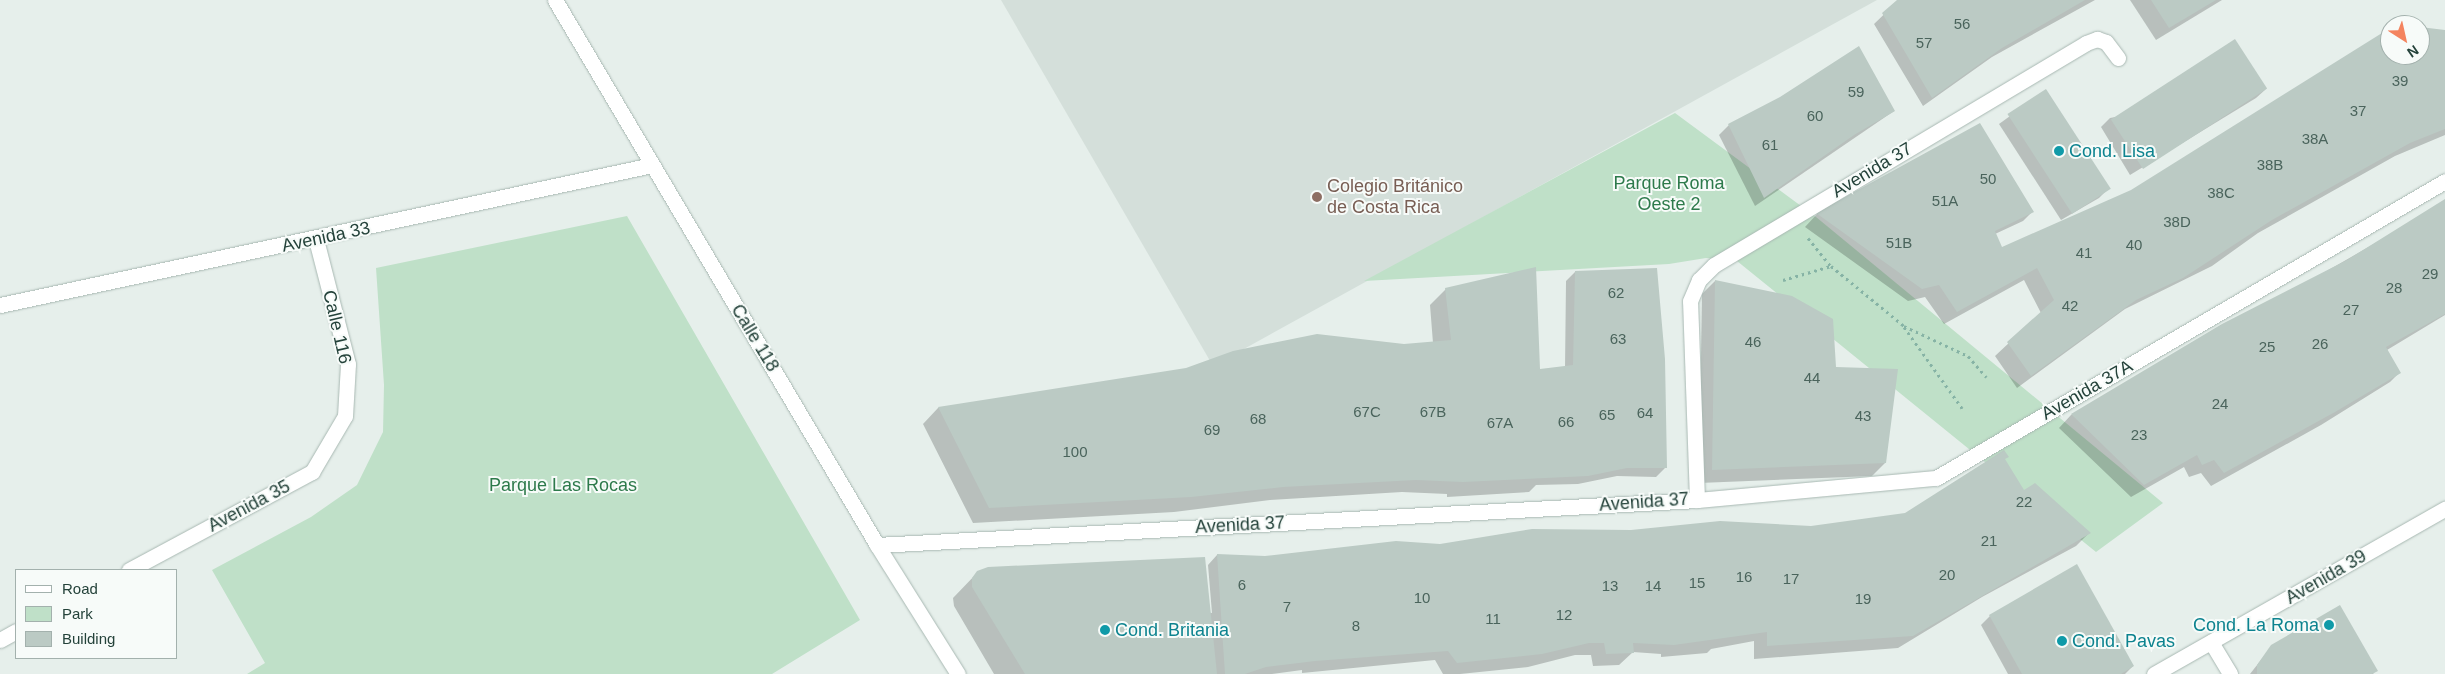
<!DOCTYPE html>
<html>
<head>
<meta charset="utf-8">
<style>
  body { margin:0 }
  #map { position:relative; width:2445px; height:674px; overflow:hidden; background:#e6efeb; font-family:Helvetica,sans-serif }
  div>[style] { position:absolute }
  [style*='--x'] { left:calc(var(--x)*1px); top:calc(var(--y)*1px); width:calc(var(--w)*1px); rotate:calc(var(--a)*1deg) }
  .built>* { inset:0; background:#d4dfda }
  .green>* { inset:0; background:#bfe0c8 }
  .shadow>* { inset:0; background:#0003 }
  .building>* { inset:0; background:#bbcac4; transform-origin:0 0 }
  .path>* { height:3px; margin-top:-1.5px; transform-origin:0; background:repeating-linear-gradient(90deg,#86b3a5 0 2.5px,transparent 0 6.5px) }
  .roads { filter:drop-shadow(0 0 1px #a8b8b2) drop-shadow(0 0 1px #a8b8b2) }
  .minor>* { height:15px; margin:-7.5px; padding:0 7.5px; transform-origin:7.5px; border-radius:7.5px; background:#fff }
  .dots>* { width:14px; height:14px; translate:-50% -50%; box-sizing:border-box; border:2px solid #f7fbf9; border-radius:50% }
  span { translate:-50% -50%; white-space:nowrap; text-align:center; line-height:1.15; -webkit-text-stroke:4px #f7fbf9; paint-order:stroke }
  .number-label { font-size:15px; color:#4a645c }
  .number-label span { -webkit-text-stroke-width:0 }
  .culture-label { font-size:18px; color:#0d838f }
  .left { translate:0 -50%; text-align:left }
  .right { translate:-100% -50%; text-align:right }
  .street-label { font-size:18px; color:#24423a }
  .park-label { font-size:18px; color:#2d7a4b }
  .education-label { font-size:18px; color:#785e54 }
  .legend { position:absolute; left:15px; top:569px; width:162px; height:90px; box-sizing:border-box; background:#f7fbf9; border:1px solid #a3b1ad; margin:0; padding:6px 9px; list-style:none; font-size:15px; color:#24423a }
  .legend li { display:flex; align-items:center; gap:10px; height:25px }
  .legend b { width:25px; border:1px solid #a3b1ad }
  .north { position:absolute; left:2380px; top:15px; width:50px; height:50px; box-sizing:border-box; background:#f7fbf9; border:1px solid #a3b1ad; border-radius:50%; rotate:145deg; font-size:14px; font-weight:700; line-height:20px; text-align:center; color:#24423a }
  .north::after { content:''; display:block; margin:auto; width:18px; height:22px; background:#f4845f; clip-path:polygon(50% 0,100% 100%,50% 72%,0 100%) }
</style>
</head>
<body>
<div id="map">
  <div class="built">
    <i style="clip-path:polygon(1001px 0,1877px 0,1213px 366px)"></i>
  </div>
  <div class="green">
    <i style="clip-path:polygon(1675px 113px,1816px 217px,2163px 503px,2096px 552px,1737px 261px,1706px 258px,1669px 264px,1364px 281px)"></i>
    <i style="clip-path:polygon(627px 216px,860px 620px,772px 674px,247px 674px,265px 663px,212px 570px,311px 517px,357px 485px,383px 432px,384px 385px,376px 268px)"></i>
  </div>
  <div class="shadow">
    <i style="clip-path:polygon(1899px 0,2095px 0,1992px 57px,1923px 106px,1874px 24px)"></i>
    <i style="clip-path:polygon(2130px 0,2222px 0,2156px 40px)"></i>
    <i style="clip-path:polygon(2420px 28px,2445px 32px,2445px 135px,2395px 156px,2258px 233px,2212px 266px,2125px 309px,2017px 388px,1995px 356px,2041px 313px,2024px 280px,1944px 324px,1925px 297px,1908px 301px,1805px 227px,1817px 214px,1940px 148px,2032px 212px,2023px 221px,1995px 234px,2001px 249px,2131px 191px,2390px 30px,2390px 55px,2420px 55px)"></i>
    <i style="clip-path:polygon(2266px 89px,2256px 98px,2130px 175px,2101px 127px,2110px 118px)"></i>
    <i style="clip-path:polygon(2046px 90px,2108px 189px,2099px 198px,2061px 220px,1999px 124px)"></i>
    <i style="clip-path:polygon(1781px 98px,1894px 111px,1755px 206px,1719px 135px,1729px 125px)"></i>
    <i style="clip-path:polygon(2445px 203px,2445px 315px,2387px 350px,2399px 373px,2390px 382px,2321px 425px,2211px 486px,2201px 473px,2189px 477px,2184px 467px,2131px 497px,2059px 428px,2071px 415px,2223px 325px,2306px 283px)"></i>
    <i style="clip-path:polygon(1575px 272px,1665px 468px,1656px 477px,1617px 476px,1578px 484px,1536px 485px,1529px 492px,1447px 497px,1447px 494px,1402px 492px,1270px 500px,1174px 512px,973px 523px,923px 424px,938px 408px,1186px 370px,1433px 343px,1430px 305px,1446px 289px,1540px 371px,1565px 368px,1566px 281px)"></i>
    <i style="clip-path:polygon(1715px 281px,1885px 463px,1872px 476px,1699px 483px,1702px 294px)"></i>
    <i style="clip-path:polygon(2004px 460px,2024px 492px,2089px 533px,2076px 546px,1982px 597px,1898px 648px,1754px 659px,1754px 641px,1711px 649px,1707px 653px,1661px 657px,1661px 654px,1633px 652px,1619px 665px,1593px 666px,1591px 655px,1575px 655px,1528px 667px,1460px 674px,1443px 674px,1435px 660px,1302px 673px,1302px 670px,1272px 674px,994px 674px,954px 606px,953px 598px,978px 572px,1212px 613px,1208px 565px,1217px 555px,1265px 557px,1631px 532px,1811px 527px,1905px 514px)"></i>
    <i style="clip-path:polygon(1990px 616px,2133px 666px,2125px 674px,2008px 674px,1981px 625px)"></i>
    <i style="clip-path:polygon(2272px 646px,2376px 670px,2373px 674px,2250px 674px)"></i>
  </div>
  <div class="building">
    <i style="clip-path:polygon(1897px 0,2085px 0,2002px 48px,1932px 98px,1882px 13px)"></i>
    <i style="clip-path:polygon(2151px 0,2216px 0,2169px 28px)"></i>
    <i style="clip-path:polygon(2420px 27px,2445px 30px,2445px 129px,2410px 143px,2272px 220px,2183px 278px,2136px 300px,2031px 376px,2007px 342px,2054px 300px,2037px 268px,1957px 312px,1939px 285px,1922px 289px,1816px 213px,1980px 123px,2034px 212px,1995px 231px,2002px 247px,2131px 190px,2390px 28px,2390px 55px,2420px 55px)"></i>
    <i style="left:2235px;top:39px;width:59px;height:148px;rotate:57deg"></i>
    <i style="clip-path:polygon(1859px 46px,1895px 111px,1854px 135px,1764px 198px,1728px 124px,1780px 97px)"></i>
    <i style="left:2046px;top:89px;width:119px;height:46px;rotate:57deg"></i>
    <i style="clip-path:polygon(2445px 199px,2445px 314px,2386px 347px,2401px 373px,2335px 412px,2224px 473px,2214px 460px,2202px 465px,2197px 455px,2144px 485px,2071px 414px,2222px 324px,2347px 260px)"></i>
    <i style="clip-path:polygon(1536px 267px,1540px 369px,1573px 365px,1575px 271px,1657px 268px,1665px 359px,1667px 468px,1627px 468px,1588px 476px,1463px 482px,1416px 480px,1283px 487px,1191px 497px,989px 508px,938px 407px,1186px 368px,1233px 351px,1317px 334px,1404px 344px,1451px 340px,1445px 288px)"></i>
    <i style="clip-path:polygon(1715px 280px,1792px 296px,1833px 319px,1836px 367px,1898px 369px,1886px 463px,1712px 470px)"></i>
    <i style="clip-path:polygon(2004px 450px,2009px 457px,2005px 459px,2024px 490px,2035px 483px,2091px 533px,1913px 636px,1767px 646px,1767px 632px,1674px 645px,1633px 643px,1634px 653px,1606px 654px,1604px 643px,1589px 643px,1542px 654px,1457px 663px,1448px 651px,1315px 661px,1266px 667px,1245px 674px,1225px 674px,1217px 554px,1265px 556px,1396px 541px,1440px 544px,1532px 529px,1631px 530px,1720px 521px,1811px 526px,1905px 513px)"></i>
    <i style="clip-path:polygon(1205px 557px,1217px 674px,1025px 674px,972px 587px,972px 578px,977px 571px,988px 567px)"></i>
    <i style="clip-path:polygon(2077px 564px,2134px 666px,2121px 674px,2022px 674px,1989px 615px)"></i>
    <i style="clip-path:polygon(2340px 605px,2378px 671px,2372px 674px,2257px 674px,2257px 665px,2271px 645px)"></i>
  </div>
  <div class="path">
    <i style="--x:1808;--y:238;--w:36;--a:51"></i>
    <i style="--x:1831;--y:266;--w:94;--a:39.4"></i>
    <i style="--x:1904;--y:326;--w:71;--a:25.1"></i>
    <i style="--x:1968;--y:356;--w:28;--a:49"></i>
    <i style="--x:1783;--y:280;--w:50;--a:-16.3"></i>
    <i style="--x:1904;--y:327;--w:100;--a:54.4"></i>
  </div>
  <div class="roads">
    <div class="minor">
      <i style="--x:555;--y:0;--w:633;--a:59.42"></i>
      <i style="--x:877;--y:545;--w:152;--a:57.9"></i>
      <i style="--x:0;--y:305;--w:667;--a:-12.12"></i>
      <i style="--x:1697;--y:500;--w:199;--a:-92"></i>
      <i style="--x:1690;--y:301;--w:23;--a:-67"></i>
      <i style="--x:1699;--y:280;--w:21;--a:-45"></i>
      <i style="--x:1714;--y:265;--w:433;--a:-30.8"></i>
      <i style="--x:2086;--y:43;--w:12;--a:-20"></i>
      <i style="--x:2097;--y:39;--w:9;--a:18"></i>
      <i style="--x:2106;--y:42;--w:20;--a:53"></i>
      <i style="--x:877;--y:545;--w:821;--a:-3.14"></i>
      <i style="--x:1697;--y:500;--w:240;--a:-5.3"></i>
      <i style="--x:1936;--y:478;--w:589;--a:-30.26"></i>
      <i style="--x:129;--y:570;--w:208;--a:-28.2"></i>
      <i style="--x:312;--y:472;--w:65;--a:-59.5"></i>
      <i style="--x:345;--y:416;--w:52;--a:-86.7"></i>
      <i style="--x:348;--y:364;--w:129;--a:-104.4"></i>
      <i style="--x:0;--y:640;--w:18;--a:-29"></i>
      <i style="--x:2211;--y:642;--w:37;--a:59"></i>
      <i style="--x:2154;--y:674;--w:335;--a:-29.6"></i>
    </div>
  </div>
  <div class="dots">
    <i style="left:2059px;top:151px;background:#0f9aa8"></i>
    <i style="left:1317px;top:197px;background:#8d6e63"></i>
    <i style="left:2329px;top:625px;background:#0f9aa8"></i>
    <i style="left:1105px;top:630px;background:#0f9aa8"></i>
    <i style="left:2062px;top:641px;background:#0f9aa8"></i>
  </div>
  <div class="number-label">
    <span style="left:1962px;top:24px">56</span>
    <span style="left:1924px;top:43px">57</span>
    <span style="left:2400px;top:81px">39</span>
    <span style="left:1856px;top:92px">59</span>
    <span style="left:2358px;top:111px">37</span>
    <span style="left:1815px;top:116px">60</span>
    <span style="left:2315px;top:139px">38A</span>
    <span style="left:1770px;top:145px">61</span>
    <span style="left:2270px;top:165px">38B</span>
    <span style="left:1988px;top:179px">50</span>
    <span style="left:2221px;top:193px">38C</span>
    <span style="left:1945px;top:201px">51A</span>
    <span style="left:2177px;top:222px">38D</span>
    <span style="left:1899px;top:243px">51B</span>
    <span style="left:2134px;top:245px">40</span>
    <span style="left:2084px;top:253px">41</span>
    <span style="left:2430px;top:274px">29</span>
    <span style="left:2394px;top:288px">28</span>
    <span style="left:1616px;top:293px">62</span>
    <span style="left:2070px;top:306px">42</span>
    <span style="left:2351px;top:310px">27</span>
    <span style="left:1618px;top:339px">63</span>
    <span style="left:1753px;top:342px">46</span>
    <span style="left:2320px;top:344px">26</span>
    <span style="left:2267px;top:347px">25</span>
    <span style="left:1812px;top:378px">44</span>
    <span style="left:2220px;top:404px">24</span>
    <span style="left:1367px;top:412px">67C</span>
    <span style="left:1433px;top:412px">67B</span>
    <span style="left:1645px;top:413px">64</span>
    <span style="left:1607px;top:415px">65</span>
    <span style="left:1863px;top:416px">43</span>
    <span style="left:1258px;top:419px">68</span>
    <span style="left:1566px;top:422px">66</span>
    <span style="left:1500px;top:423px">67A</span>
    <span style="left:1212px;top:430px">69</span>
    <span style="left:2139px;top:435px">23</span>
    <span style="left:1075px;top:452px">100</span>
    <span style="left:2024px;top:502px">22</span>
    <span style="left:1989px;top:541px">21</span>
    <span style="left:1947px;top:575px">20</span>
    <span style="left:1744px;top:577px">16</span>
    <span style="left:1791px;top:579px">17</span>
    <span style="left:1697px;top:583px">15</span>
    <span style="left:1242px;top:585px">6</span>
    <span style="left:1610px;top:586px">13</span>
    <span style="left:1653px;top:586px">14</span>
    <span style="left:1422px;top:598px">10</span>
    <span style="left:1863px;top:599px">19</span>
    <span style="left:1287px;top:607px">7</span>
    <span style="left:1564px;top:615px">12</span>
    <span style="left:1493px;top:619px">11</span>
    <span style="left:1356px;top:626px">8</span>
  </div>
  <div class="culture-label">
    <span class="left" style="left:2069px;top:151px">Cond. Lisa</span>
    <span class="right" style="left:2319px;top:625px">Cond. La Roma</span>
    <span class="left" style="left:1115px;top:630px">Cond. Britania</span>
    <span class="left" style="left:2072px;top:641px">Cond. Pavas</span>
  </div>
  <div class="street-label">
    <span style="left:1872px;top:170px;rotate:-31deg">Avenida 37</span>
    <span style="left:326px;top:237px;rotate:-12deg">Avenida 33</span>
    <span style="left:337px;top:327px;rotate:77deg">Calle 116</span>
    <span style="left:755px;top:338px;rotate:59deg">Calle 118</span>
    <span style="left:2087px;top:390px;rotate:-30deg">Avenida 37A</span>
    <span style="left:1644px;top:502px;rotate:-4deg">Avenida 37</span>
    <span style="left:249px;top:506px;rotate:-28deg">Avenida 35</span>
    <span style="left:1240px;top:525px;rotate:-3deg">Avenida 37</span>
    <span style="left:2326px;top:577px;rotate:-30deg">Avenida 39</span>
  </div>
  <div class="park-label">
    <span style="left:1669px;top:194px">Parque Roma<br>Oeste 2</span>
    <span style="left:563px;top:485px">Parque Las Rocas</span>
  </div>
  <div class="education-label">
    <span class="left" style="left:1327px;top:197px">Colegio Británico<br>de Costa Rica</span>
  </div>
  <ul class="legend">
  <li><b style="height:6px;background:#fff"></b>Road</li>
  <li><b style="height:14px;background:#bfe0c8"></b>Park</li>
  <li><b style="height:14px;background:#bbcac4"></b>Building</li>
  </ul>
  <div class="north">N</div>
</div>
</body>
</html>
